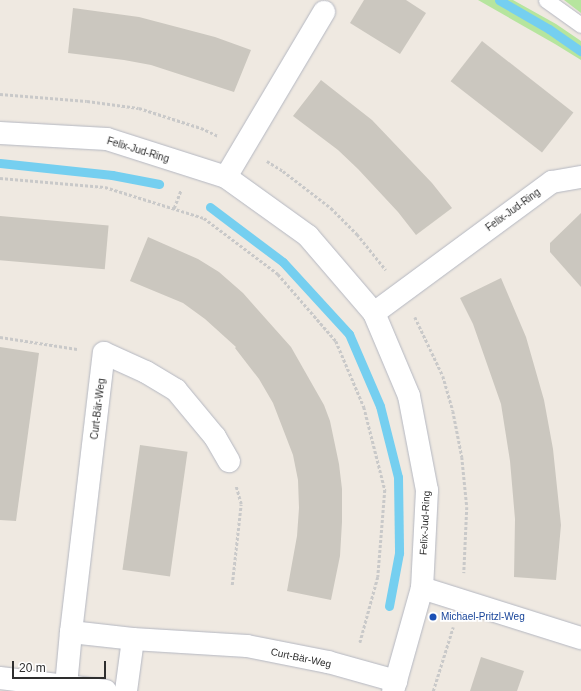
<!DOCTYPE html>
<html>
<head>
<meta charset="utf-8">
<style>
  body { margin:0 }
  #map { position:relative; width:581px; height:691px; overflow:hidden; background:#efe9e1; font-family:Helvetica,sans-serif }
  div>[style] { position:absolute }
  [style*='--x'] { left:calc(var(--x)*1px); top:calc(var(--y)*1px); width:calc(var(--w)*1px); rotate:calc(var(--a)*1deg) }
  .green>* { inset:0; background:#b6e59e }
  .stream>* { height:9px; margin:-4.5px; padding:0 4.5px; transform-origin:4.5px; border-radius:4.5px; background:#75cff0 }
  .building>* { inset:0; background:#cbc7bf; transform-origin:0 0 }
  .path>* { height:2.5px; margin-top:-1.25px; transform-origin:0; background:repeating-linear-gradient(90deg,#c9c9c9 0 3px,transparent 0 5px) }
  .roads { filter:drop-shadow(0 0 1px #b4b7c1) drop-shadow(0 0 1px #b4b7c1) }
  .service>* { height:15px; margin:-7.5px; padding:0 7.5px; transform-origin:7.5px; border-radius:7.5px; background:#fff }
  .minor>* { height:22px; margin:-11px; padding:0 11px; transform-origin:11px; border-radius:11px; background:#fff }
  .tertiary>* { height:22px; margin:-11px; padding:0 11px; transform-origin:11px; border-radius:11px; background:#fff }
  .dots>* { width:11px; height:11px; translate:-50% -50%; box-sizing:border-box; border:2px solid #fff; border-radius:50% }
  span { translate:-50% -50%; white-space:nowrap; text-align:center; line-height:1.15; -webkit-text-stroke:3.5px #fff; paint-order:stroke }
  .street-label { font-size:10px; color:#2e2e2e }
  .transit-label { font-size:10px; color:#164399 }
  .left { translate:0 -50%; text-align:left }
  .scale { position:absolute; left:12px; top:661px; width:94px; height:18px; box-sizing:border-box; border:2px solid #2e2e2e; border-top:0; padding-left:5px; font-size:12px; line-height:14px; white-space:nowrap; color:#2e2e2e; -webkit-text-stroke:3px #fff; paint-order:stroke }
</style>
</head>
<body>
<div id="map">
  <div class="green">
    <i style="clip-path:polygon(478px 0,513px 0,556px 24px,581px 41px,581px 60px,555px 44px)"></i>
    <i style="clip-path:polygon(564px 0,581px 0,581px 13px)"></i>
  </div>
  <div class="stream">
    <i style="--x:499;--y:0;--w:58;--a:30.1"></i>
    <i style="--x:549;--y:29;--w:39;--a:35"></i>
    <i style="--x:0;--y:163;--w:113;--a:6.1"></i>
    <i style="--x:112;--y:175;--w:48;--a:10.8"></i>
    <i style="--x:210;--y:207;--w:91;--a:37"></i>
    <i style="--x:283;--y:262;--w:98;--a:47.5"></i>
    <i style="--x:349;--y:334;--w:78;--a:66.7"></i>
    <i style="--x:380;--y:406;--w:73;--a:75.8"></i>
    <i style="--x:398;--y:477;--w:76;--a:89.2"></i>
    <i style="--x:399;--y:553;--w:54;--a:100.7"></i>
  </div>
  <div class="building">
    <i style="clip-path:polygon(364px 0,406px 0,426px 13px,400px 54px,350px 23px)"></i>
    <i style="clip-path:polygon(73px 8px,139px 17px,215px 37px,251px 50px,234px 92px,151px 65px,124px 60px,68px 53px)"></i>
    <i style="left:482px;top:41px;width:116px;height:51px;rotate:38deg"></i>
    <i style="clip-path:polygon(321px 80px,372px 120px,432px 183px,452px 208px,416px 235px,398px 212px,358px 169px,338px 150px,293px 116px)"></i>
    <i style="clip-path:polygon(581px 213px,581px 287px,550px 252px,550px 243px)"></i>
    <i style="left:0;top:216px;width:109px;height:44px;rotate:5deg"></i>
    <i style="clip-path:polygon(148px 237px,198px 259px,219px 272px,243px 293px,291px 347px,324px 405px,330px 421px,339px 464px,342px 489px,342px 522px,340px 556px,331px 600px,287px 591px,297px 536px,299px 508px,298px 480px,293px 455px,273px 403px,259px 379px,235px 348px,236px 347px,205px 319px,183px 303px,130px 281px)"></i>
    <i style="clip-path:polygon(501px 278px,526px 337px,544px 400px,553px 449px,561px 525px,556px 580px,514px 577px,515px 519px,510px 461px,501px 404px,473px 324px,460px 298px)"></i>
    <i style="clip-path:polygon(0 347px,39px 353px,16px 521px,0 520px)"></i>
    <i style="left:140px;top:445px;width:48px;height:126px;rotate:8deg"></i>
    <i style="clip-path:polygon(481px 657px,524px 671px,517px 691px,470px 691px)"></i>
  </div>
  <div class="path">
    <i style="--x:0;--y:94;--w:87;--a:4.6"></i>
    <i style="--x:87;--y:101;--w:52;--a:7.7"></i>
    <i style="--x:139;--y:108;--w:65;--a:17.9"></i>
    <i style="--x:201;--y:128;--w:19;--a:25"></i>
    <i style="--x:267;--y:161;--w:19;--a:32"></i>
    <i style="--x:283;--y:171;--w:61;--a:37.6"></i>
    <i style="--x:331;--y:208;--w:37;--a:45"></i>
    <i style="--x:357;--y:234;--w:46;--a:51.1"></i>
    <i style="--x:0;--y:178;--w:105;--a:4.9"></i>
    <i style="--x:105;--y:187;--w:104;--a:17.4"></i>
    <i style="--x:204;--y:218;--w:93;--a:37.1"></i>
    <i style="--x:278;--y:274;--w:89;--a:49.1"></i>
    <i style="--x:336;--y:341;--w:72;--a:67"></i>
    <i style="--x:364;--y:407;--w:86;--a:75.8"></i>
    <i style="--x:385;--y:490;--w:87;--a:94.6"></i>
    <i style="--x:378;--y:577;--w:68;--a:105.3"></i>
    <i style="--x:174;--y:208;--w:19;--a:-69"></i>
    <i style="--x:415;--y:317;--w:65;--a:64.6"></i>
    <i style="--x:443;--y:376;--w:36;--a:74"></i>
    <i style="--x:453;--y:411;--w:47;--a:78.9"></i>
    <i style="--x:462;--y:457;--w:50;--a:84.3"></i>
    <i style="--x:467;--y:507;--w:66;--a:92.6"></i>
    <i style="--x:0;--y:337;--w:78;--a:8.9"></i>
    <i style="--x:232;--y:585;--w:81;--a:-83.7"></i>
    <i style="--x:241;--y:504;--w:18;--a:-106"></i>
    <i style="--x:433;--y:691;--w:67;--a:-72.6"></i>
  </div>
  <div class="roads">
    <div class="service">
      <i style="--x:546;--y:0;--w:43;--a:35.5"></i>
    </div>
    <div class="minor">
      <i style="--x:226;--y:177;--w:192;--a:-59.3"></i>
      <i style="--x:374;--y:313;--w:221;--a:-36.4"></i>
      <i style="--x:552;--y:182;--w:29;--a:-10"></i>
      <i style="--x:422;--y:588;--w:167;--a:17.5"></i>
      <i style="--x:71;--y:632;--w:281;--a:-83.3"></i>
      <i style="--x:104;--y:353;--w:46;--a:24.3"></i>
      <i style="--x:146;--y:372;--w:35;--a:31"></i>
      <i style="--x:176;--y:390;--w:61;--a:50.3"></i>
      <i style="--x:215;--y:437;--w:28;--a:60"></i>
      <i style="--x:0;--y:678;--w:66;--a:6.9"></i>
      <i style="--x:66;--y:686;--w:54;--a:-84.7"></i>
      <i style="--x:71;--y:632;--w:62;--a:6.4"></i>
      <i style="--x:133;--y:639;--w:114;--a:3.5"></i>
      <i style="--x:247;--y:646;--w:83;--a:11.2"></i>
      <i style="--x:328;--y:662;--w:71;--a:15.6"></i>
      <i style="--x:66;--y:686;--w:40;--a:7.1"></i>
      <i style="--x:126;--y:691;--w:52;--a:-82.3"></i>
    </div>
    <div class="tertiary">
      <i style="--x:0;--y:133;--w:107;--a:3.2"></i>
      <i style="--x:107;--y:139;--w:125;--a:17.7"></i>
      <i style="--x:226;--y:177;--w:101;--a:35.7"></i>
      <i style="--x:308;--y:236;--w:101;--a:49.4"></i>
      <i style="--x:374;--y:313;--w:90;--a:67.1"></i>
      <i style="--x:409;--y:396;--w:96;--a:79.2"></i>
      <i style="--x:427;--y:490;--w:98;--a:92.9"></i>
      <i style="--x:422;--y:588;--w:107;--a:105.7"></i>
    </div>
  </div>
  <div class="dots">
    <i style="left:433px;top:617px;background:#1a4fb4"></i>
  </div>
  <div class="street-label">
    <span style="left:138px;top:150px;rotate:17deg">Felix-Jud-Ring</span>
    <span style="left:513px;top:210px;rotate:-36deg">Felix-Jud-Ring</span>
    <span style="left:98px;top:409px;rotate:-83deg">Curt-Bär-Weg</span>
    <span style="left:425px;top:523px;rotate:-87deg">Felix-Jud-Ring</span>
    <span style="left:301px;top:658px;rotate:12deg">Curt-Bär-Weg</span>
  </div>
  <div class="transit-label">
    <span class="left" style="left:441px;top:617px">Michael-Pritzl-Weg</span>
  </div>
  <div class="scale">20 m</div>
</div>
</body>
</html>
